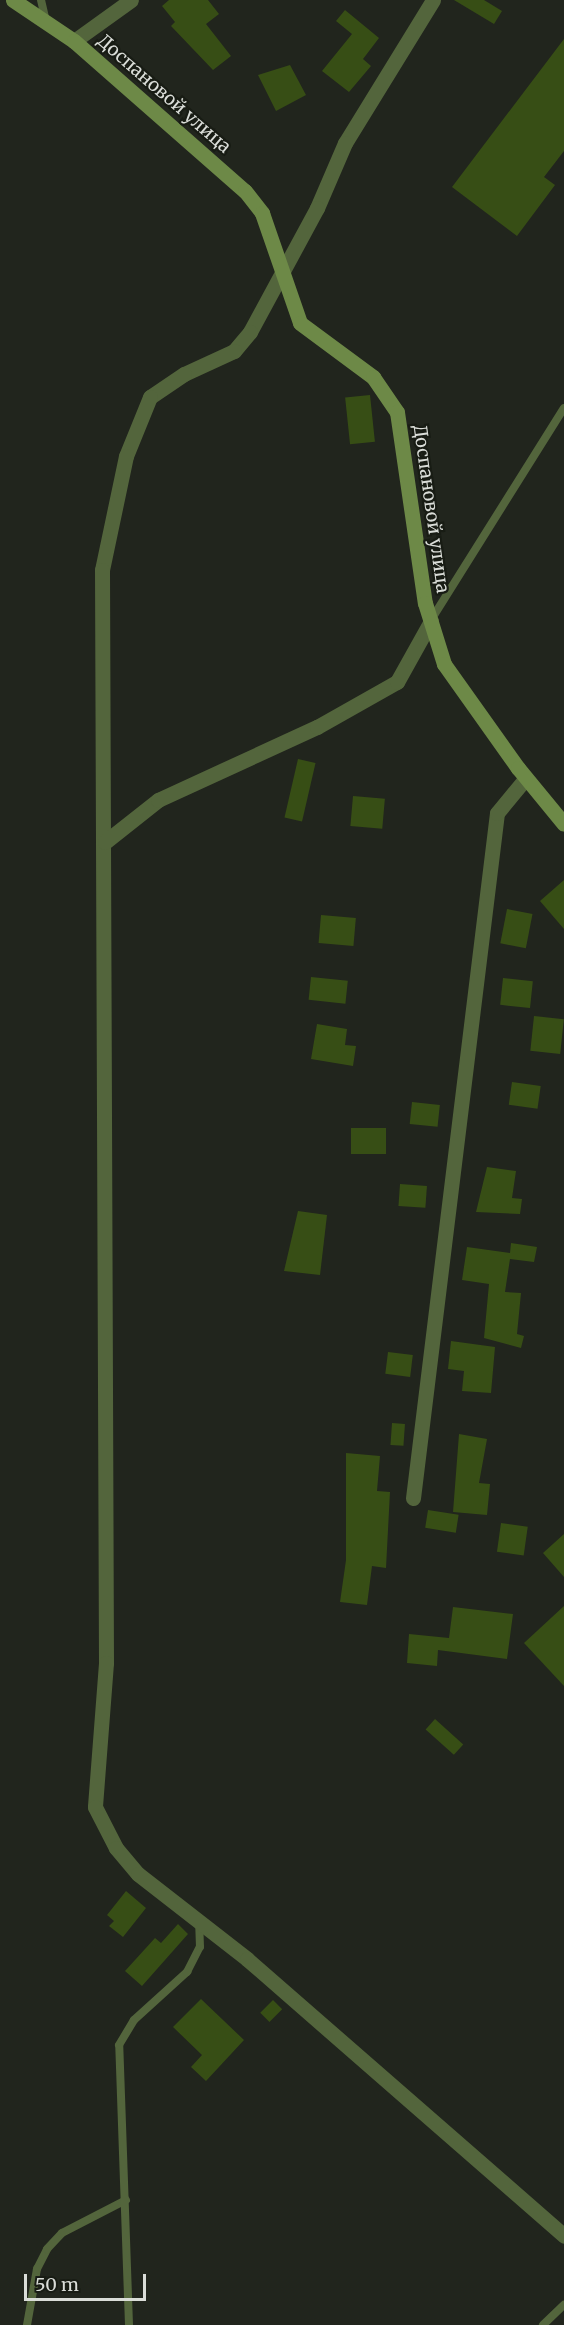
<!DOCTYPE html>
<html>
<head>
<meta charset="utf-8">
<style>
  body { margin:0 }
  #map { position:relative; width:564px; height:2325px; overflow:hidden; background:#21251d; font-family:Merriweather,serif }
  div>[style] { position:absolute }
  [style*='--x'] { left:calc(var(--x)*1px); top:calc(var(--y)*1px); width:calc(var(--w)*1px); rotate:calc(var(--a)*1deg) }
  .building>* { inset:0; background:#374e15; transform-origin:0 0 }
  .lane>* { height:8px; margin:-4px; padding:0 4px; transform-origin:4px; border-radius:4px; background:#53653c }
  .street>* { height:15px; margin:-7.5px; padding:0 7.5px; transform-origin:7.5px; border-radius:7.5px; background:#53653c }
  .secondary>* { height:15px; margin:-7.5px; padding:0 7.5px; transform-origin:7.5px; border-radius:7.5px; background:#6d8947 }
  span { translate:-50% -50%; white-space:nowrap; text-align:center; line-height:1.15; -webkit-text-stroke:4.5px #181c14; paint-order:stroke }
  .street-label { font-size:18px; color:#daddd8 }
  .scale { position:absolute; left:24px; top:2274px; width:122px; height:27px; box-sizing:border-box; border:3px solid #daddd8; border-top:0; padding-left:8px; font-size:18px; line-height:21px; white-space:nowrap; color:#daddd8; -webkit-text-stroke:4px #181c14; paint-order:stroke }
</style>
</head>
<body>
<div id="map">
  <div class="building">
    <i style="clip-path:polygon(169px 0,208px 0,219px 14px,206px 24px,231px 56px,213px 70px,171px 26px,175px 22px,162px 6px)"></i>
    <i style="clip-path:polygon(454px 0,484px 0,502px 11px,494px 24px)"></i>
    <i style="clip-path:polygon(345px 10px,379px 38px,363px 59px,371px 66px,349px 92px,322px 71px,352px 34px,336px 21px)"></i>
    <i style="clip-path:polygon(564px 39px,564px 151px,544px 177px,555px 185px,517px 236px,452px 187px)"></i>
    <i style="clip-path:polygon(290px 65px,306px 95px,276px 111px,258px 75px)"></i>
    <i style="left:370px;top:395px;width:47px;height:25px;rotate:84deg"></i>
    <i style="left:298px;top:759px;width:18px;height:60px;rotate:13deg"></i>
    <i style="left:353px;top:796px;width:32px;height:30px;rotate:5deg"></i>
    <i style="clip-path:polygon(564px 880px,564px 929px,540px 901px)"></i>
    <i style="left:507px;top:909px;width:26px;height:35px;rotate:11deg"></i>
    <i style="left:321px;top:915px;width:35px;height:28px;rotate:5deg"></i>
    <i style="left:311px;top:977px;width:37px;height:23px;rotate:6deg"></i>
    <i style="left:503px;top:978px;width:30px;height:27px;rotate:6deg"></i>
    <i style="left:534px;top:1016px;width:30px;height:35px;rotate:6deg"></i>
    <i style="clip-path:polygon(317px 1024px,347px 1029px,345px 1045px,356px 1046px,353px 1066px,311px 1059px)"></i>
    <i style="left:512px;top:1082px;width:29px;height:23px;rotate:8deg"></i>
    <i style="left:412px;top:1102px;width:28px;height:22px;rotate:6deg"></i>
    <i style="left:351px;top:1128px;width:35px;height:26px"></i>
    <i style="clip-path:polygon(487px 1167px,516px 1171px,512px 1198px,522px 1199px,520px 1214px,476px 1212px)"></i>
    <i style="left:400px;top:1184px;width:27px;height:22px;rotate:4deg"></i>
    <i style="clip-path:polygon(298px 1211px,327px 1215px,320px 1275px,284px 1271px)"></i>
    <i style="clip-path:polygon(511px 1243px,537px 1247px,534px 1262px,510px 1259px,505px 1292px,521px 1293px,517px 1334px,524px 1336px,521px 1348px,484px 1338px,489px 1284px,462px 1280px,467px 1247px,510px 1253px)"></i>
    <i style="clip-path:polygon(451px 1341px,495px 1347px,491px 1393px,462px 1391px,464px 1371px,448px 1369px)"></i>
    <i style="left:388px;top:1352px;width:25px;height:22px;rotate:7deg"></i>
    <i style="left:392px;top:1423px;width:13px;height:22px;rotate:4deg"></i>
    <i style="clip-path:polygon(459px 1434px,487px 1439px,479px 1483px,490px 1484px,487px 1515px,453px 1512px)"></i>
    <i style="clip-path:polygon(346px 1453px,380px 1456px,377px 1491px,390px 1492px,386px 1568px,372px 1566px,367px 1605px,340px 1602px,346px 1560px)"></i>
    <i style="left:428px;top:1510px;width:31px;height:18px;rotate:9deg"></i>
    <i style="left:501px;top:1523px;width:27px;height:29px;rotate:8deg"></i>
    <i style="clip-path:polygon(564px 1534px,564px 1577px,543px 1553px)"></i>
    <i style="clip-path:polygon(564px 1606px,564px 1686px,524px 1643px)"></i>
    <i style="clip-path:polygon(453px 1607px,513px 1614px,507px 1659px,438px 1650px,437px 1666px,407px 1663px,409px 1634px,449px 1638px)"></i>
    <i style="left:435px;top:1719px;width:38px;height:14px;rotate:42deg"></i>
    <i style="clip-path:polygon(126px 1891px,146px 1908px,123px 1937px,109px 1926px,114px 1921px,107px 1915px)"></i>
    <i style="clip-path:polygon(178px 1924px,188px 1934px,142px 1986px,125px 1971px,155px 1938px,161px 1943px)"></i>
    <i style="clip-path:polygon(201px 1999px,244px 2040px,206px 2081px,191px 2067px,202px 2055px,173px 2027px)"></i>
    <i style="left:273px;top:2000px;width:13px;height:18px;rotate:45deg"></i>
  </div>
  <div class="lane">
    <i style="--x:41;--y:0;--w:23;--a:77"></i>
    <i style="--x:431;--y:620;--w:250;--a:-57.9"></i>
    <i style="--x:27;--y:2325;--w:57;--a:-79.9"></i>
    <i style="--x:37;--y:2269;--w:22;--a:-63"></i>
    <i style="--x:47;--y:2249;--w:22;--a:-47"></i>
    <i style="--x:62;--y:2233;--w:72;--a:-27.3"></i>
    <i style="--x:129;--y:2325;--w:280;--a:-92"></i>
    <i style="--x:119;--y:2045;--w:29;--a:-59"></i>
    <i style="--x:134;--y:2020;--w:72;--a:-42.2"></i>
    <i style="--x:187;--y:1972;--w:28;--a:-63"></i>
    <i style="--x:200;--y:1947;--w:24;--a:-92"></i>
    <i style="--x:543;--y:2325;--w:29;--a:-44"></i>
  </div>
  <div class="street">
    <i style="--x:433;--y:0;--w:168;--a:121.6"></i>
    <i style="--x:345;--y:143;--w:71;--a:113.3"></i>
    <i style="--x:317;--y:208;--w:141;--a:118.4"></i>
    <i style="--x:250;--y:332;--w:25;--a:130"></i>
    <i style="--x:234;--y:351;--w:55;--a:155.3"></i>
    <i style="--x:184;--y:374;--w:41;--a:145.9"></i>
    <i style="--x:150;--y:397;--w:64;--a:112.1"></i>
    <i style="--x:126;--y:456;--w:116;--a:101.9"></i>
    <i style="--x:102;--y:570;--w:1093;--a:89.79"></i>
    <i style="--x:106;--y:1663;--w:144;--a:94.4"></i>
    <i style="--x:95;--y:1807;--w:46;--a:62.9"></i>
    <i style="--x:116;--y:1848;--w:34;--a:50"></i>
    <i style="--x:138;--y:1874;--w:138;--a:37.9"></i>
    <i style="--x:247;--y:1959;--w:421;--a:41.1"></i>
    <i style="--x:74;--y:41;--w:70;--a:-35.7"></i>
    <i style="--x:105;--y:842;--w:68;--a:-38.4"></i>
    <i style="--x:158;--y:800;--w:175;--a:-24.7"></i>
    <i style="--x:317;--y:727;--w:92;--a:-29.4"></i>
    <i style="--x:397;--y:682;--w:70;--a:-60.9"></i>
    <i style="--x:413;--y:1498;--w:690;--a:-83.01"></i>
    <i style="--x:497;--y:813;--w:45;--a:-50.4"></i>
  </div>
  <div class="secondary">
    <i style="--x:13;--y:0;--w:73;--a:33.9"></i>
    <i style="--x:74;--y:41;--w:227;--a:41.3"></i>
    <i style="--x:245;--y:191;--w:28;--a:52"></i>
    <i style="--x:262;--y:213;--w:116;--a:70.9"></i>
    <i style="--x:300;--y:323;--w:91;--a:36.5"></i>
    <i style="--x:373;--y:377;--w:42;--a:55.6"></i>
    <i style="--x:397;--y:412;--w:193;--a:81.7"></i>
    <i style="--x:425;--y:603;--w:64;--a:72.7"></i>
    <i style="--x:444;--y:664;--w:128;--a:54.6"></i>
    <i style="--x:518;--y:768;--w:72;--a:50.6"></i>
  </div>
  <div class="street-label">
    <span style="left:164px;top:94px;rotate:41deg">Доспановой улица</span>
    <span style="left:431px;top:509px;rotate:82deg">Доспановой улица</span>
  </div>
  <div class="scale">50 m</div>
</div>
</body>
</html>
